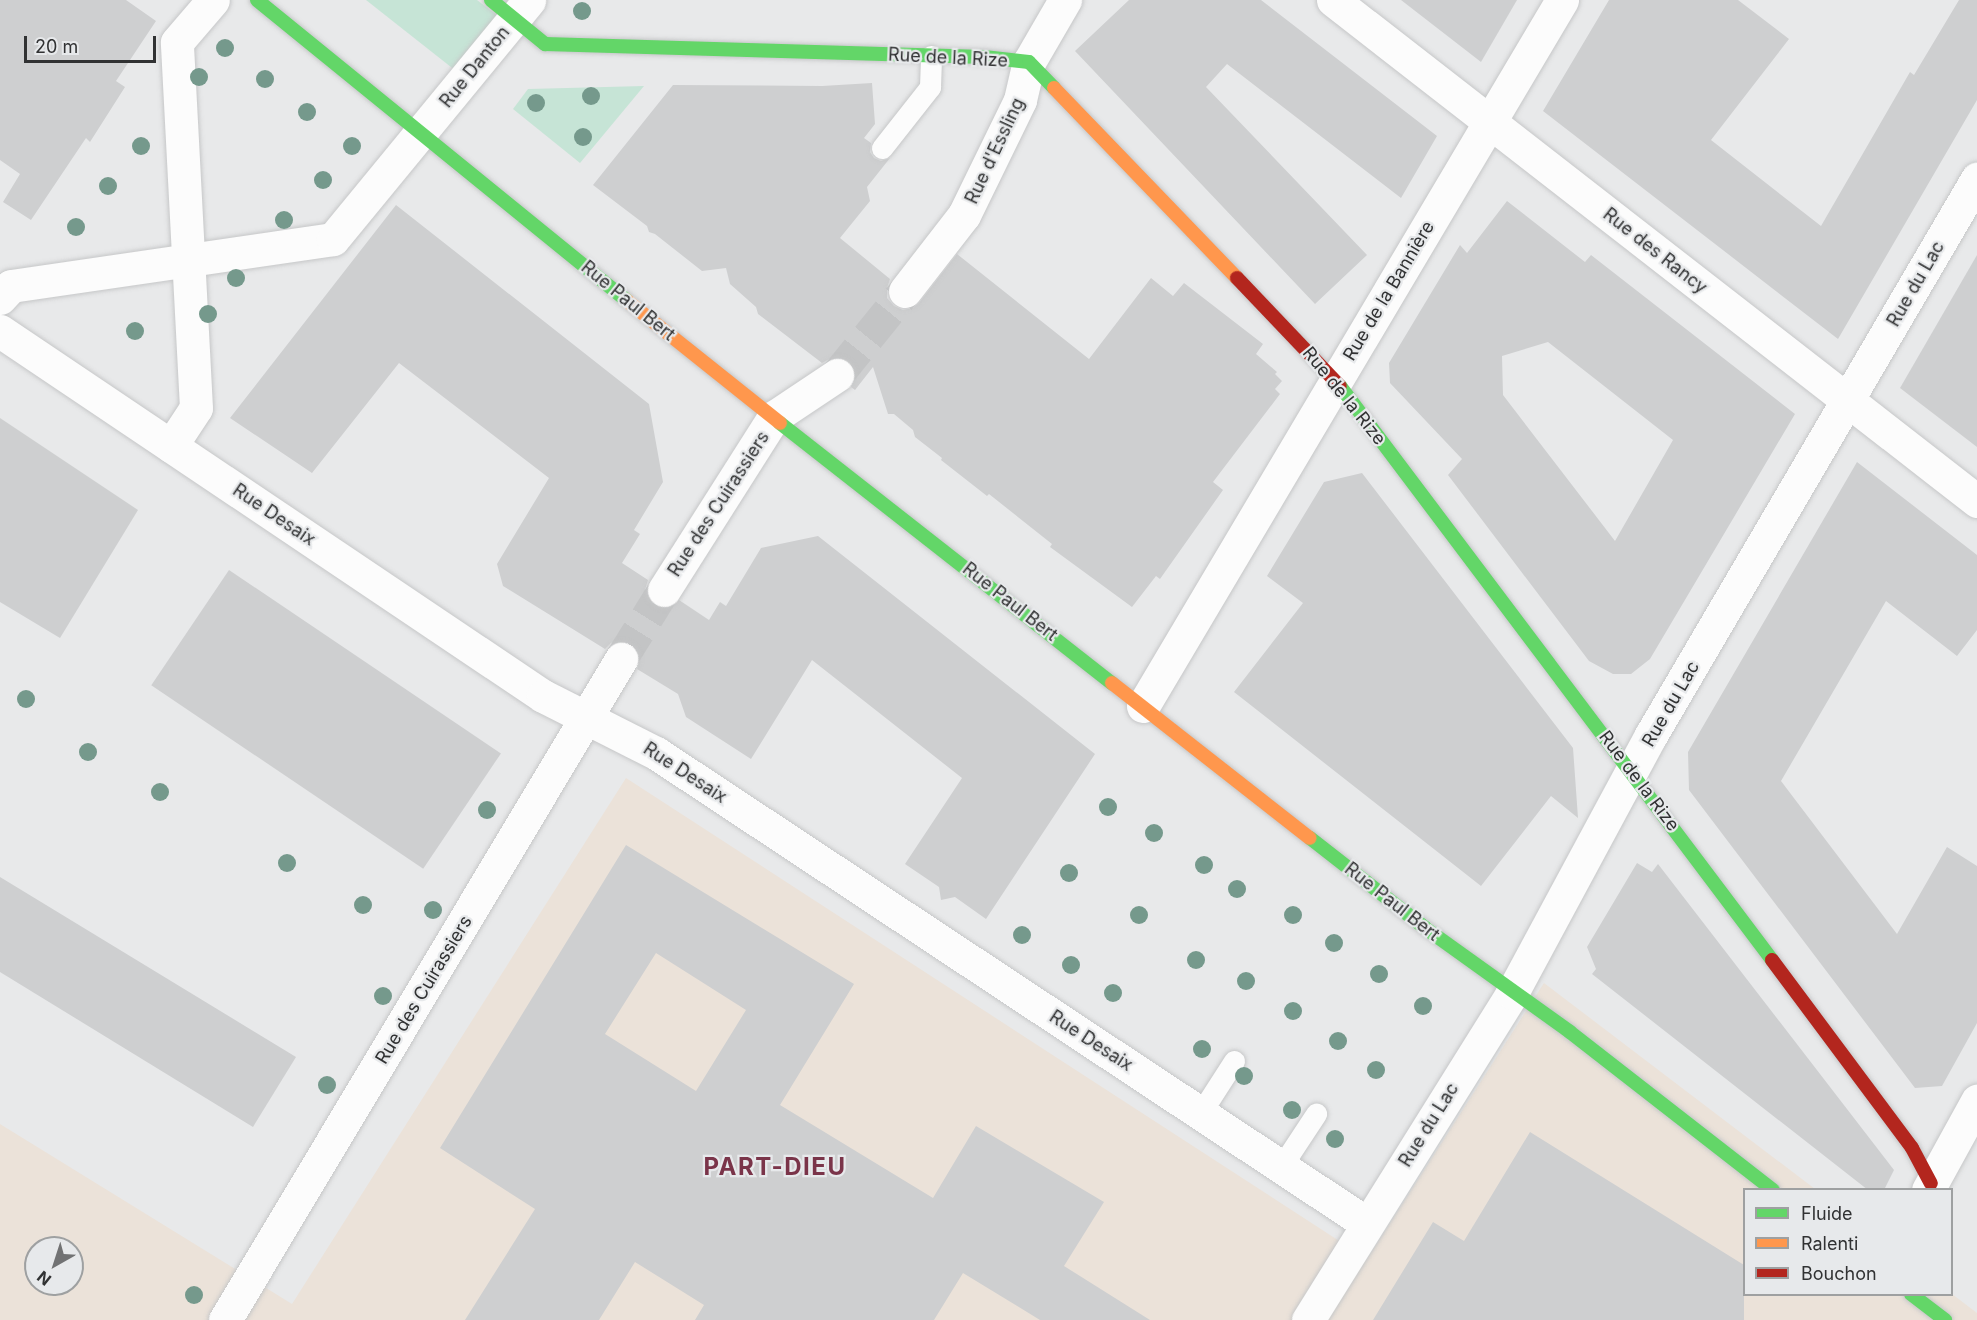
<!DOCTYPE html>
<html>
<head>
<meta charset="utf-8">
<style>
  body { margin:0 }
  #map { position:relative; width:1977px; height:1320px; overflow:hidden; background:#e8e9ea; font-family:Inter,sans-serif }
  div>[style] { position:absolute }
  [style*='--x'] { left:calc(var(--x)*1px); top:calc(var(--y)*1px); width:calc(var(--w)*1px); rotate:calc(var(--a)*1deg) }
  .commercial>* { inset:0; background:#ebe2d9 }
  .green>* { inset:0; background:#c6e4d6 }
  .building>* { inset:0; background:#cecfd0; transform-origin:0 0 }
  .street-tunnel>* { height:33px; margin-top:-16.5px; transform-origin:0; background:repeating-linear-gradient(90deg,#c3c4c5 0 33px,transparent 0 49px) }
  .roads { filter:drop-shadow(0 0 2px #c6c7c8) drop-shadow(0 0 2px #c6c7c8) }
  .lane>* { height:21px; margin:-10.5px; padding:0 10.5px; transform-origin:10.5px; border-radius:10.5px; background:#fcfcfc }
  .street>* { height:33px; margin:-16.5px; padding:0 16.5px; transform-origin:16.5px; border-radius:16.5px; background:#fcfcfc }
  .fast>* { height:14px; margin:-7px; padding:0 7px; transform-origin:7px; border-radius:7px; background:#63d668 }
  .slow>* { height:14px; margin:-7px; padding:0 7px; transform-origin:7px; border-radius:7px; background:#ff974d }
  .jam>* { height:14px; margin:-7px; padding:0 7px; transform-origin:7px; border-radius:7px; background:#b3261e }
  .trees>* { width:18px; height:18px; margin:-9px; border-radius:50%; background:#75998c }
  span { translate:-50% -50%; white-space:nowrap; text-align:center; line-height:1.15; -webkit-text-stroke:4.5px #e7e9eb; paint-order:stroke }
  .street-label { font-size:18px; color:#313233 }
  .district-label { font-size:24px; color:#7a3449; font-weight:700; letter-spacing:1.5px }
  .legend { position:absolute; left:1743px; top:1188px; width:210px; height:108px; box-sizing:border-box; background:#e7e9eb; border:2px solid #9ea0a1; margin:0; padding:8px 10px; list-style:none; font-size:18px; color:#313233 }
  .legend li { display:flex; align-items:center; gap:12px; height:30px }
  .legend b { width:30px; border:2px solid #9ea0a1 }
  .north { position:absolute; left:24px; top:1236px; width:60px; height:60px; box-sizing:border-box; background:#e7e9eb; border:2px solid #9ea0a1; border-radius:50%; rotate:219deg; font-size:16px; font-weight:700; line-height:24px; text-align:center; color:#313233 }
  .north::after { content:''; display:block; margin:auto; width:21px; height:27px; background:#717273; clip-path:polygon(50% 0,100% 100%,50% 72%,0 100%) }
  .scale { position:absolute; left:24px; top:36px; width:132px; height:27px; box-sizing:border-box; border:3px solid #313233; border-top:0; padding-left:8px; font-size:18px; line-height:21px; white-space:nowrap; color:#313233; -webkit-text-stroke:4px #e7e9eb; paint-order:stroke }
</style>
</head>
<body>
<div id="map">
  <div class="commercial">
    <i style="clip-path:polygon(evenodd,626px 778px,1367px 1259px,1544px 983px,1815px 1189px,1744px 1190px,1744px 1294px,1952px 1294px,1977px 1313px,1977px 1320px,0 1320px,0 1124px,292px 1304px,626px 778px,36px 1248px,72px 1248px,72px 1284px,36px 1284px,36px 1248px)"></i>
  </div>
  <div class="green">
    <i style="clip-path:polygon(366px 0,477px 0,499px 17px,456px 71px)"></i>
    <i style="clip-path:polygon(644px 86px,580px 163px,513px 109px,528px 89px)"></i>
  </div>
  <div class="building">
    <i style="clip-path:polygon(0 0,126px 0,156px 21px,116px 81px,125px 87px,90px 142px,86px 138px,31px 220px,3px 202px,20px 174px,0 160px)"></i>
    <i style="clip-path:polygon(1129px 0,1261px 0,1437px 136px,1401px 198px,1227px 64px,1206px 87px,1367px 255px,1315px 304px,1075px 51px)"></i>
    <i style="clip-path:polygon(1401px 0,1517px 0,1481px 62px)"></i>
    <i style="clip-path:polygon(1609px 0,1738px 0,1789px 39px,1711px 140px,1821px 226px,1910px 72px,1914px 75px,1959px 0,1977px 0,1977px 100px,1838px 339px,1543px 111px)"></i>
    <i style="clip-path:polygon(872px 83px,875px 124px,864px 138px,871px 143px,870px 152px,874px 158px,881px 161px,890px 158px,867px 187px,870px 201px,840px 238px,890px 279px,887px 288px,887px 298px,894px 306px,903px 310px,913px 308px,919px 303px,957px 254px,1089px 359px,1151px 278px,1173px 296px,1184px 283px,1263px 344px,1256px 354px,1277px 372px,1275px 374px,1282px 381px,1275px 389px,1280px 394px,1213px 482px,1223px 490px,1160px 579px,1156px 576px,1132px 607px,1050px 547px,1052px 544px,989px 494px,987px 496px,941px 460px,942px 458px,915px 437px,913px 430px,894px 414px,888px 414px,873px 367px,855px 390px,851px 387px,856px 373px,852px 364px,846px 359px,835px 356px,822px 363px,758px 314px,756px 307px,730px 284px,726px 268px,702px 271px,655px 234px,649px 232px,647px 226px,593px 185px,673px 85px,822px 86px)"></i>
    <i style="clip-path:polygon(evenodd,1507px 201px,1585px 262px,1591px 255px,1795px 414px,1650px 659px,1631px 674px,1613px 674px,1589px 661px,1448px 475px,1462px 459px,1390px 383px,1389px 363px,1460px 245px,1467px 253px,1507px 201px,1548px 342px,1673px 440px,1615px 541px,1503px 395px,1502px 356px,1548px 342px)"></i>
    <i style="clip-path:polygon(396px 205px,649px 404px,663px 482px,634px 530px,640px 534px,622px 563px,648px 580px,645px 590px,648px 599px,653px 605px,664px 609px,673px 606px,679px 600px,709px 620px,720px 602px,726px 606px,761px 548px,818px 536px,1095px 754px,986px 919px,955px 897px,941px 900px,939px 887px,905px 864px,962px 778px,812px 660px,751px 759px,686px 717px,678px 694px,637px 669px,640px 659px,638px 650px,631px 643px,621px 640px,611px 643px,605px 649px,503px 586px,497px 564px,549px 478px,399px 363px,312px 473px,230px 418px)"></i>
    <i style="clip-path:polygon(1977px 255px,1977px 447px,1900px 388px)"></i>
    <i style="clip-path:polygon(0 418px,138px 510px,60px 638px,0 602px)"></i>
    <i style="clip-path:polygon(1857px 462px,1977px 555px,1977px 630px,1957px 656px,1886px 601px,1781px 781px,1897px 934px,1947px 847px,1977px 866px,1977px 1023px,1942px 1086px,1915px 1088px,1689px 790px,1688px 752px)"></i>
    <i style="clip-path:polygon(1362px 473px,1573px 748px,1578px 818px,1551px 796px,1481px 886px,1234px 692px,1303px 603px,1267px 576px,1324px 482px)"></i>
    <i style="left:229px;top:570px;width:328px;height:139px;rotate:34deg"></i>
    <i style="clip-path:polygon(evenodd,626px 845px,854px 984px,780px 1105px,933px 1198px,976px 1126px,1104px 1202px,1064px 1266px,1150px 1320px,1040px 1320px,963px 1273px,934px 1320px,695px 1320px,704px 1305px,635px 1262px,599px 1320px,465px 1320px,535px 1209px,440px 1148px,626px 845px,656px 953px,746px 1010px,696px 1091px,605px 1034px,656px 953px)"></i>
    <i style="clip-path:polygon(1637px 863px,1652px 872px,1658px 864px,1894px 1170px,1884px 1190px,1868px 1190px,1592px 974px,1596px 969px,1587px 947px)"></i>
    <i style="clip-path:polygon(0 877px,296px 1057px,253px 1127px,0 972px)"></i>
    <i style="clip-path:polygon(1530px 1132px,1744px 1265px,1744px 1320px,1373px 1320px,1433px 1222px,1464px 1241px)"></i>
  </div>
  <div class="street-tunnel">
    <i style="--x:837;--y:375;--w:108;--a:-51"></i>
    <i style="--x:621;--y:659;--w:81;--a:-58.1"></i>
  </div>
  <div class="roads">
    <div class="lane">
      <i style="--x:882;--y:148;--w:78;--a:-51.8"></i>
      <i style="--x:930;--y:87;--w:31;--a:-88"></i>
      <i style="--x:1200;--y:1114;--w:63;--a:-57.3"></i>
      <i style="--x:1281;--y:1167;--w:64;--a:-56.6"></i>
    </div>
    <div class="street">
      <i style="--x:1333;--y:0;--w:816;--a:37.88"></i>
      <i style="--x:905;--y:291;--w:96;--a:-52.2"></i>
      <i style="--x:964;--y:215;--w:128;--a:-64"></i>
      <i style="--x:1020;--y:100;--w:39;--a:-77"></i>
      <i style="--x:1029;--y:62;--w:72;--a:-59.9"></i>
      <i style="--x:0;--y:298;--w:16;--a:-47"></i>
      <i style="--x:11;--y:286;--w:325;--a:-8.3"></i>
      <i style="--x:333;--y:239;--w:309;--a:-50.6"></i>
      <i style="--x:0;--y:331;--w:654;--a:33.91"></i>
      <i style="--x:543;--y:696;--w:127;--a:26.8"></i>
      <i style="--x:656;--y:753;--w:851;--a:33.5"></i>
      <i style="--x:171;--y:446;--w:45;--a:-56.7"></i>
      <i style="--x:196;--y:408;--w:366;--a:-93"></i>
      <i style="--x:177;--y:42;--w:55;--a:-49.4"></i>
      <i style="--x:664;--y:590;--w:205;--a:-57.6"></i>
      <i style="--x:774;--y:417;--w:76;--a:-33.7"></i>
      <i style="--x:1143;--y:706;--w:821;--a:-59.31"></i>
      <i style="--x:1928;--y:1190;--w:102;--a:-61.2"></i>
      <i style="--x:225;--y:1320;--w:771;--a:-59.07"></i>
      <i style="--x:1308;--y:1320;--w:385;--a:-58"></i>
      <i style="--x:1512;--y:993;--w:293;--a:-61.7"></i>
      <i style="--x:1651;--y:735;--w:645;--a:-59.62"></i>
    </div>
    <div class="fast">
      <i style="--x:257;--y:0;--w:476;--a:39.1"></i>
      <i style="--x:491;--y:0;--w:70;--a:39.2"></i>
      <i style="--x:545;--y:44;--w:439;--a:1.7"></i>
      <i style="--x:984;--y:57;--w:45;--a:6.3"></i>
      <i style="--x:1029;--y:62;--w:36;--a:46"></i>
      <i style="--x:1340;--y:386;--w:718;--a:53.03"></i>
      <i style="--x:780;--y:423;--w:422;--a:38.1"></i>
      <i style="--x:1310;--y:838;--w:146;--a:38"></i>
      <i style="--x:1425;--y:928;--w:178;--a:35.6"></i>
      <i style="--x:1570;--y:1032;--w:257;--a:37.9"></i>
      <i style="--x:1911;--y:1294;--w:43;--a:37.4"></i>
    </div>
    <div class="slow">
      <i style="--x:1054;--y:88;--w:264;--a:46.1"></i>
      <i style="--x:626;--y:300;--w:197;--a:38.6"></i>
      <i style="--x:1112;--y:683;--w:251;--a:38.1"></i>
    </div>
    <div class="jam">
      <i style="--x:1237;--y:278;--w:149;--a:46.4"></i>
      <i style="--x:1772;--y:960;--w:234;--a:53.3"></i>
      <i style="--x:1912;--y:1148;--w:40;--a:62"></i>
    </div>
  </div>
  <div class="trees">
    <i style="left:582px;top:11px"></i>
    <i style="left:225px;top:48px"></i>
    <i style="left:199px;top:77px"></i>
    <i style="left:265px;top:79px"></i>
    <i style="left:591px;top:96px"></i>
    <i style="left:536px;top:103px"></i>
    <i style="left:307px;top:112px"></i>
    <i style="left:583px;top:137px"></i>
    <i style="left:141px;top:146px"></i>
    <i style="left:352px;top:146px"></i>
    <i style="left:323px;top:180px"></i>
    <i style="left:108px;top:186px"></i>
    <i style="left:284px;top:220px"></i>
    <i style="left:76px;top:227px"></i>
    <i style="left:236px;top:278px"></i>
    <i style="left:208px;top:314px"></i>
    <i style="left:135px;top:331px"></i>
    <i style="left:26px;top:699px"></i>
    <i style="left:88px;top:752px"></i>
    <i style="left:160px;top:792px"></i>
    <i style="left:1108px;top:807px"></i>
    <i style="left:487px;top:810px"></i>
    <i style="left:1154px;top:833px"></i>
    <i style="left:287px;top:863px"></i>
    <i style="left:1204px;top:865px"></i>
    <i style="left:1069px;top:873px"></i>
    <i style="left:1237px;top:889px"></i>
    <i style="left:363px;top:905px"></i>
    <i style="left:433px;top:910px"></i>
    <i style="left:1139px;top:915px"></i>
    <i style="left:1293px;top:915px"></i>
    <i style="left:1022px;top:935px"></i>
    <i style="left:1334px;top:943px"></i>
    <i style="left:1196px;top:960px"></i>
    <i style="left:1071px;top:965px"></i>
    <i style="left:1379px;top:974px"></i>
    <i style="left:1246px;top:981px"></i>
    <i style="left:1113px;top:993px"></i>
    <i style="left:383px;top:996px"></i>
    <i style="left:1423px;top:1006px"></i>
    <i style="left:1293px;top:1011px"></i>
    <i style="left:1338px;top:1041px"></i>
    <i style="left:1202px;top:1049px"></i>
    <i style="left:1376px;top:1070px"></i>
    <i style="left:1244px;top:1076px"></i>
    <i style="left:327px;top:1085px"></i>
    <i style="left:1292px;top:1110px"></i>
    <i style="left:1335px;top:1139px"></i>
    <i style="left:194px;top:1295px"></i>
  </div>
  <div class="street-label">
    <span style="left:948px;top:58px;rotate:3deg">Rue de la Rize</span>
    <span style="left:475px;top:67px;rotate:-51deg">Rue Danton</span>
    <span style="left:995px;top:151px;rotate:-65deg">Rue d'Essling</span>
    <span style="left:1655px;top:251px;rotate:38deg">Rue des Rancy</span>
    <span style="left:1916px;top:284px;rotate:-60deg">Rue du Lac</span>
    <span style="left:1389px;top:291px;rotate:-59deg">Rue de la Bannière</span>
    <span style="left:628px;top:301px;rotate:39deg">Rue Paul Bert</span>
    <span style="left:1344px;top:396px;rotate:51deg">Rue de la Rize</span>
    <span style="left:719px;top:504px;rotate:-57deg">Rue des Cuirassiers</span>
    <span style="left:274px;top:515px;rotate:34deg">Rue Desaix</span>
    <span style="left:1010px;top:602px;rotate:38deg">Rue Paul Bert</span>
    <span style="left:1671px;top:704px;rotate:-60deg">Rue du Lac</span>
    <span style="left:685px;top:773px;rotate:33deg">Rue Desaix</span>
    <span style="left:1639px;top:781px;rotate:53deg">Rue de la Rize</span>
    <span style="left:1392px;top:902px;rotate:38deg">Rue Paul Bert</span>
    <span style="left:424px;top:990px;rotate:-59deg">Rue des Cuirassiers</span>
    <span style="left:1091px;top:1041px;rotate:33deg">Rue Desaix</span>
    <span style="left:1429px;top:1125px;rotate:-58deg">Rue du Lac</span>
  </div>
  <div class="district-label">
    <span style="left:775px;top:1167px">PART-DIEU</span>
  </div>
  <ul class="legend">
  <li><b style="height:8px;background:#63d668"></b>Fluide</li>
  <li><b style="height:8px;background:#ff974d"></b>Ralenti</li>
  <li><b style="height:8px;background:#b3261e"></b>Bouchon</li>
  </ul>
  <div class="north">N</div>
  <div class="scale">20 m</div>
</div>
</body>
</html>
